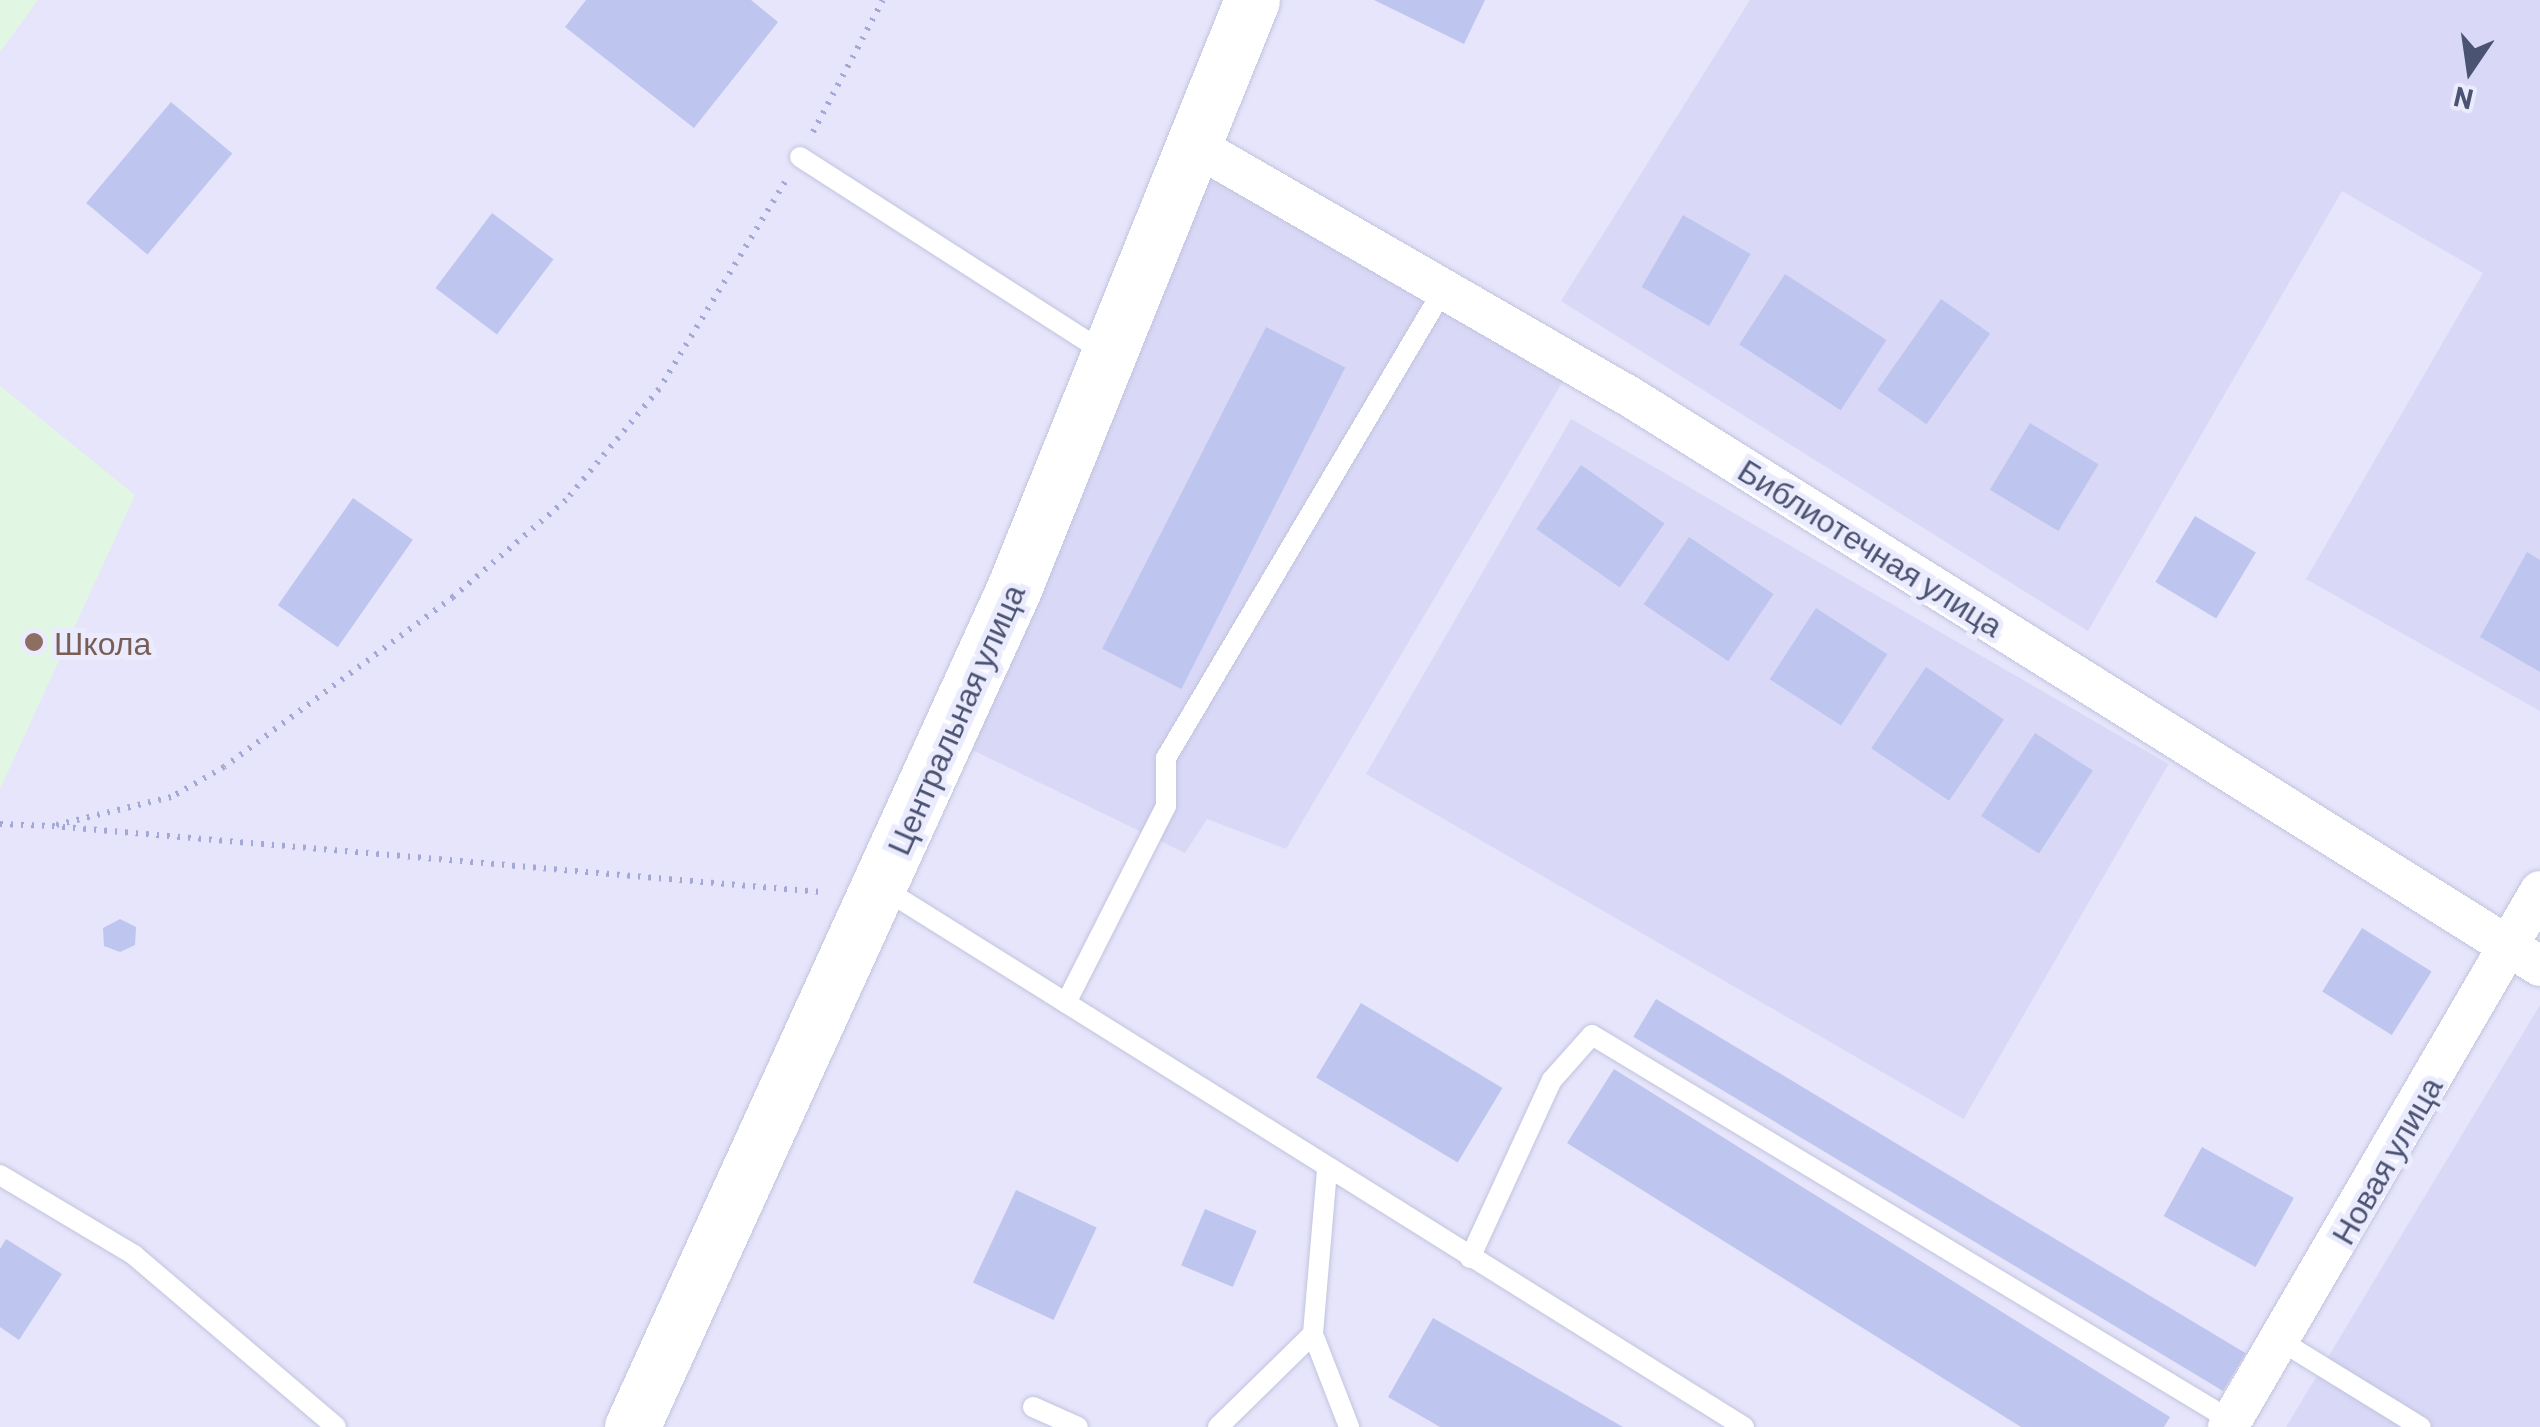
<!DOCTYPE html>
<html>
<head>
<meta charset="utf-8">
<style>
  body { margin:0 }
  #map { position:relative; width:2540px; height:1427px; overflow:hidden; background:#e6e5fb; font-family:Barlow,sans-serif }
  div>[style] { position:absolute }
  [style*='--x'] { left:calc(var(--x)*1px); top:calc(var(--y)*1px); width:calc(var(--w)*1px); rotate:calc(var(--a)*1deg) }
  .residential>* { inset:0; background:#d9d9f7; transform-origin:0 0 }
  .education>* { inset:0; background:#e1f7e3 }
  .building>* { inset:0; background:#bec5ef; transform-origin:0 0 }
  .path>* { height:6px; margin-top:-3px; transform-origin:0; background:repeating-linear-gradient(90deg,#a1a9d4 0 2.5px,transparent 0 10.5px) }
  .roads { filter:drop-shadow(0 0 2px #c1c4df) drop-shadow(0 0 2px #c1c4df) }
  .lane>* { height:20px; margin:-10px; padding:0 10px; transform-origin:10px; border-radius:10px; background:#fff }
  .street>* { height:40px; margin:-20px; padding:0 20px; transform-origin:20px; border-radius:20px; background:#fff }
  .secondary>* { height:55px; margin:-27.5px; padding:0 27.5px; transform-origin:27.5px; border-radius:27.5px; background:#fff }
  .dots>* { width:28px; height:28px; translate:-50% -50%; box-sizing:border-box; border:5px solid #ebebfe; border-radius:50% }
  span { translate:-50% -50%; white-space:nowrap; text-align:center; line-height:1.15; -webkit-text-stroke:10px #ebebfe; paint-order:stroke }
  .street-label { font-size:32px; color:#4b5372 }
  .education-label { font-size:32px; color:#785e54 }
  .left { translate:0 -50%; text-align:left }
  .north { position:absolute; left:2420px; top:20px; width:100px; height:100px; -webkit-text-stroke:8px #ebebfe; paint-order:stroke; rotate:193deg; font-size:28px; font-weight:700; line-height:40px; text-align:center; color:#4b5372 }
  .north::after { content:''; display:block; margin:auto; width:35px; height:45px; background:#4b5372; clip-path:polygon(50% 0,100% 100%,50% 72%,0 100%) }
</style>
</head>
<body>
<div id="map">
  <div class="residential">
    <i style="clip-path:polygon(1750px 0,2540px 0,2540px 711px,2306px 579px,2483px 273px,2342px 191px,2088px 631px,1561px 301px)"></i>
    <i style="clip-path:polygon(1190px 180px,1235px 181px,1566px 376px,1286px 849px,1207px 819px,1185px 853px,960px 744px)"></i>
    <i style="left:1571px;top:419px;width:690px;height:410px;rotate:30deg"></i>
    <i style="clip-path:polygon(2540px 1005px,2540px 1427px,2286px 1427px)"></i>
  </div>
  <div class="education">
    <i style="clip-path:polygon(0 0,38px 0,0 52px)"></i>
    <i style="clip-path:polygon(0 386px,135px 495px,0 789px)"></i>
  </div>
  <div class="building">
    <i style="clip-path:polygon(586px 0,751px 0,778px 22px,694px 128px,565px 27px)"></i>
    <i style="clip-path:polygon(1374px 0,1485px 0,1464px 44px)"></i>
    <i style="left:171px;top:102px;width:80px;height:132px;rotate:40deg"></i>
    <i style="left:492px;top:213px;width:77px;height:94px;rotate:37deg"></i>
    <i style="left:1683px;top:215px;width:78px;height:83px;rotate:30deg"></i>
    <i style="left:1785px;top:274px;width:121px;height:84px;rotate:33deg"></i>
    <i style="left:1941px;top:299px;width:60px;height:111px;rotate:35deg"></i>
    <i style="left:1266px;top:327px;width:89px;height:361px;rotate:27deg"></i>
    <i style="left:2030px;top:423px;width:80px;height:78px;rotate:31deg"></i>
    <i style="left:1581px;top:465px;width:102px;height:78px;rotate:35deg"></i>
    <i style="left:353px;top:498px;width:73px;height:131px;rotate:35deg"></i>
    <i style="left:2195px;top:516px;width:71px;height:77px;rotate:31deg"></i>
    <i style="left:1689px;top:537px;width:102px;height:81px;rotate:34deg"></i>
    <i style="clip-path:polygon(2527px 552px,2540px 560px,2540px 672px,2480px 637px)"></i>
    <i style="left:1816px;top:608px;width:85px;height:85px;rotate:33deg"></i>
    <i style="left:1926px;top:667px;width:94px;height:98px;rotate:34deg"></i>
    <i style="left:2035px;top:733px;width:69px;height:99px;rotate:33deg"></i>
    <i style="clip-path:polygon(120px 919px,136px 927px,135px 945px,120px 952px,104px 946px,103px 928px)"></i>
    <i style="left:2362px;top:928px;width:82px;height:75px;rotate:32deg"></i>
    <i style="left:1656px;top:999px;width:688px;height:44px;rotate:31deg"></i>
    <i style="left:1361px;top:1003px;width:165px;height:87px;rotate:31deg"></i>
    <i style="clip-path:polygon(1614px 1069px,2170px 1417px,2164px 1427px,2021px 1427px,1567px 1143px)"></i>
    <i style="left:2202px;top:1147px;width:105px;height:79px;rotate:29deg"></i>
    <i style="left:1016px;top:1190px;width:89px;height:102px;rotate:25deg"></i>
    <i style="left:1205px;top:1209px;width:56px;height:61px;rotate:23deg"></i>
    <i style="clip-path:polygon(6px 1239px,62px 1274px,19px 1340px,0 1327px,0 1249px)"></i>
    <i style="clip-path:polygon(1433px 1318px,1623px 1427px,1440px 1427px,1388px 1397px)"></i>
  </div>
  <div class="path">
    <i style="--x:813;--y:132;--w:149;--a:-62.1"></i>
    <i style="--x:785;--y:182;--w:242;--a:121.3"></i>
    <i style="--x:659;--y:389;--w:145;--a:130"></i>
    <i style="--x:566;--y:500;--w:149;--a:139.4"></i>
    <i style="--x:453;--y:597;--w:285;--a:143.4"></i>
    <i style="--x:224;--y:767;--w:61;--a:150.5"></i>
    <i style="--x:171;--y:797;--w:122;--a:166.3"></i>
    <i style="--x:52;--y:826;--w:772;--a:4.91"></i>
    <i style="--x:0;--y:824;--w:52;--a:2.2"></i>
  </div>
  <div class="roads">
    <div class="lane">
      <i style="--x:800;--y:157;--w:366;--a:32.7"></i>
      <i style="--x:881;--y:887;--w:1018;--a:32.04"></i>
      <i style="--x:1066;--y:1003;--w:221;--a:-63.1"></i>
      <i style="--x:1166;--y:806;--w:48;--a:-90"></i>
      <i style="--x:1166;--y:758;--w:547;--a:-59.36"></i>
      <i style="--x:1327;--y:1170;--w:165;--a:94.9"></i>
      <i style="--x:1313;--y:1334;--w:100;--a:68.8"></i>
      <i style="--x:0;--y:1175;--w:156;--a:30.8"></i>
      <i style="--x:134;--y:1255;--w:265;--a:40.4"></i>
      <i style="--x:1470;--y:1258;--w:196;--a:-65.3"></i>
      <i style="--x:1552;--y:1080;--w:60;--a:-48.4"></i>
      <i style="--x:1592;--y:1035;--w:747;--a:31.1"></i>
      <i style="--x:2281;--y:1341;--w:164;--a:31.6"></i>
      <i style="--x:1033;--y:1407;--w:49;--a:24"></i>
      <i style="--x:1218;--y:1427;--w:133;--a:-44.4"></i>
    </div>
    <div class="street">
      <i style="--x:1192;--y:144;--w:499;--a:30"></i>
      <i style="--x:1624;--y:393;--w:1080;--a:32.03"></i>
      <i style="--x:2228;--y:1427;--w:620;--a:-59.8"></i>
    </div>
    <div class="secondary">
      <i style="--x:632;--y:1427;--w:919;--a:-65.5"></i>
      <i style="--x:1013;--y:591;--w:637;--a:-67.98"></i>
    </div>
  </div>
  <div class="dots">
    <i style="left:34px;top:642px;background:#8d6e63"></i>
  </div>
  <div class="street-label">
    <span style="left:1871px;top:547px;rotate:32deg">Библиотечная улица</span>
    <span style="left:955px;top:719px;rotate:-66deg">Центральная улица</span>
    <span style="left:2386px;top:1160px;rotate:-60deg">Новая улица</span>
  </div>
  <div class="education-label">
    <span class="left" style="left:54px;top:642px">Школа</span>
  </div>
  <div class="north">N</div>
</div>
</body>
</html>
